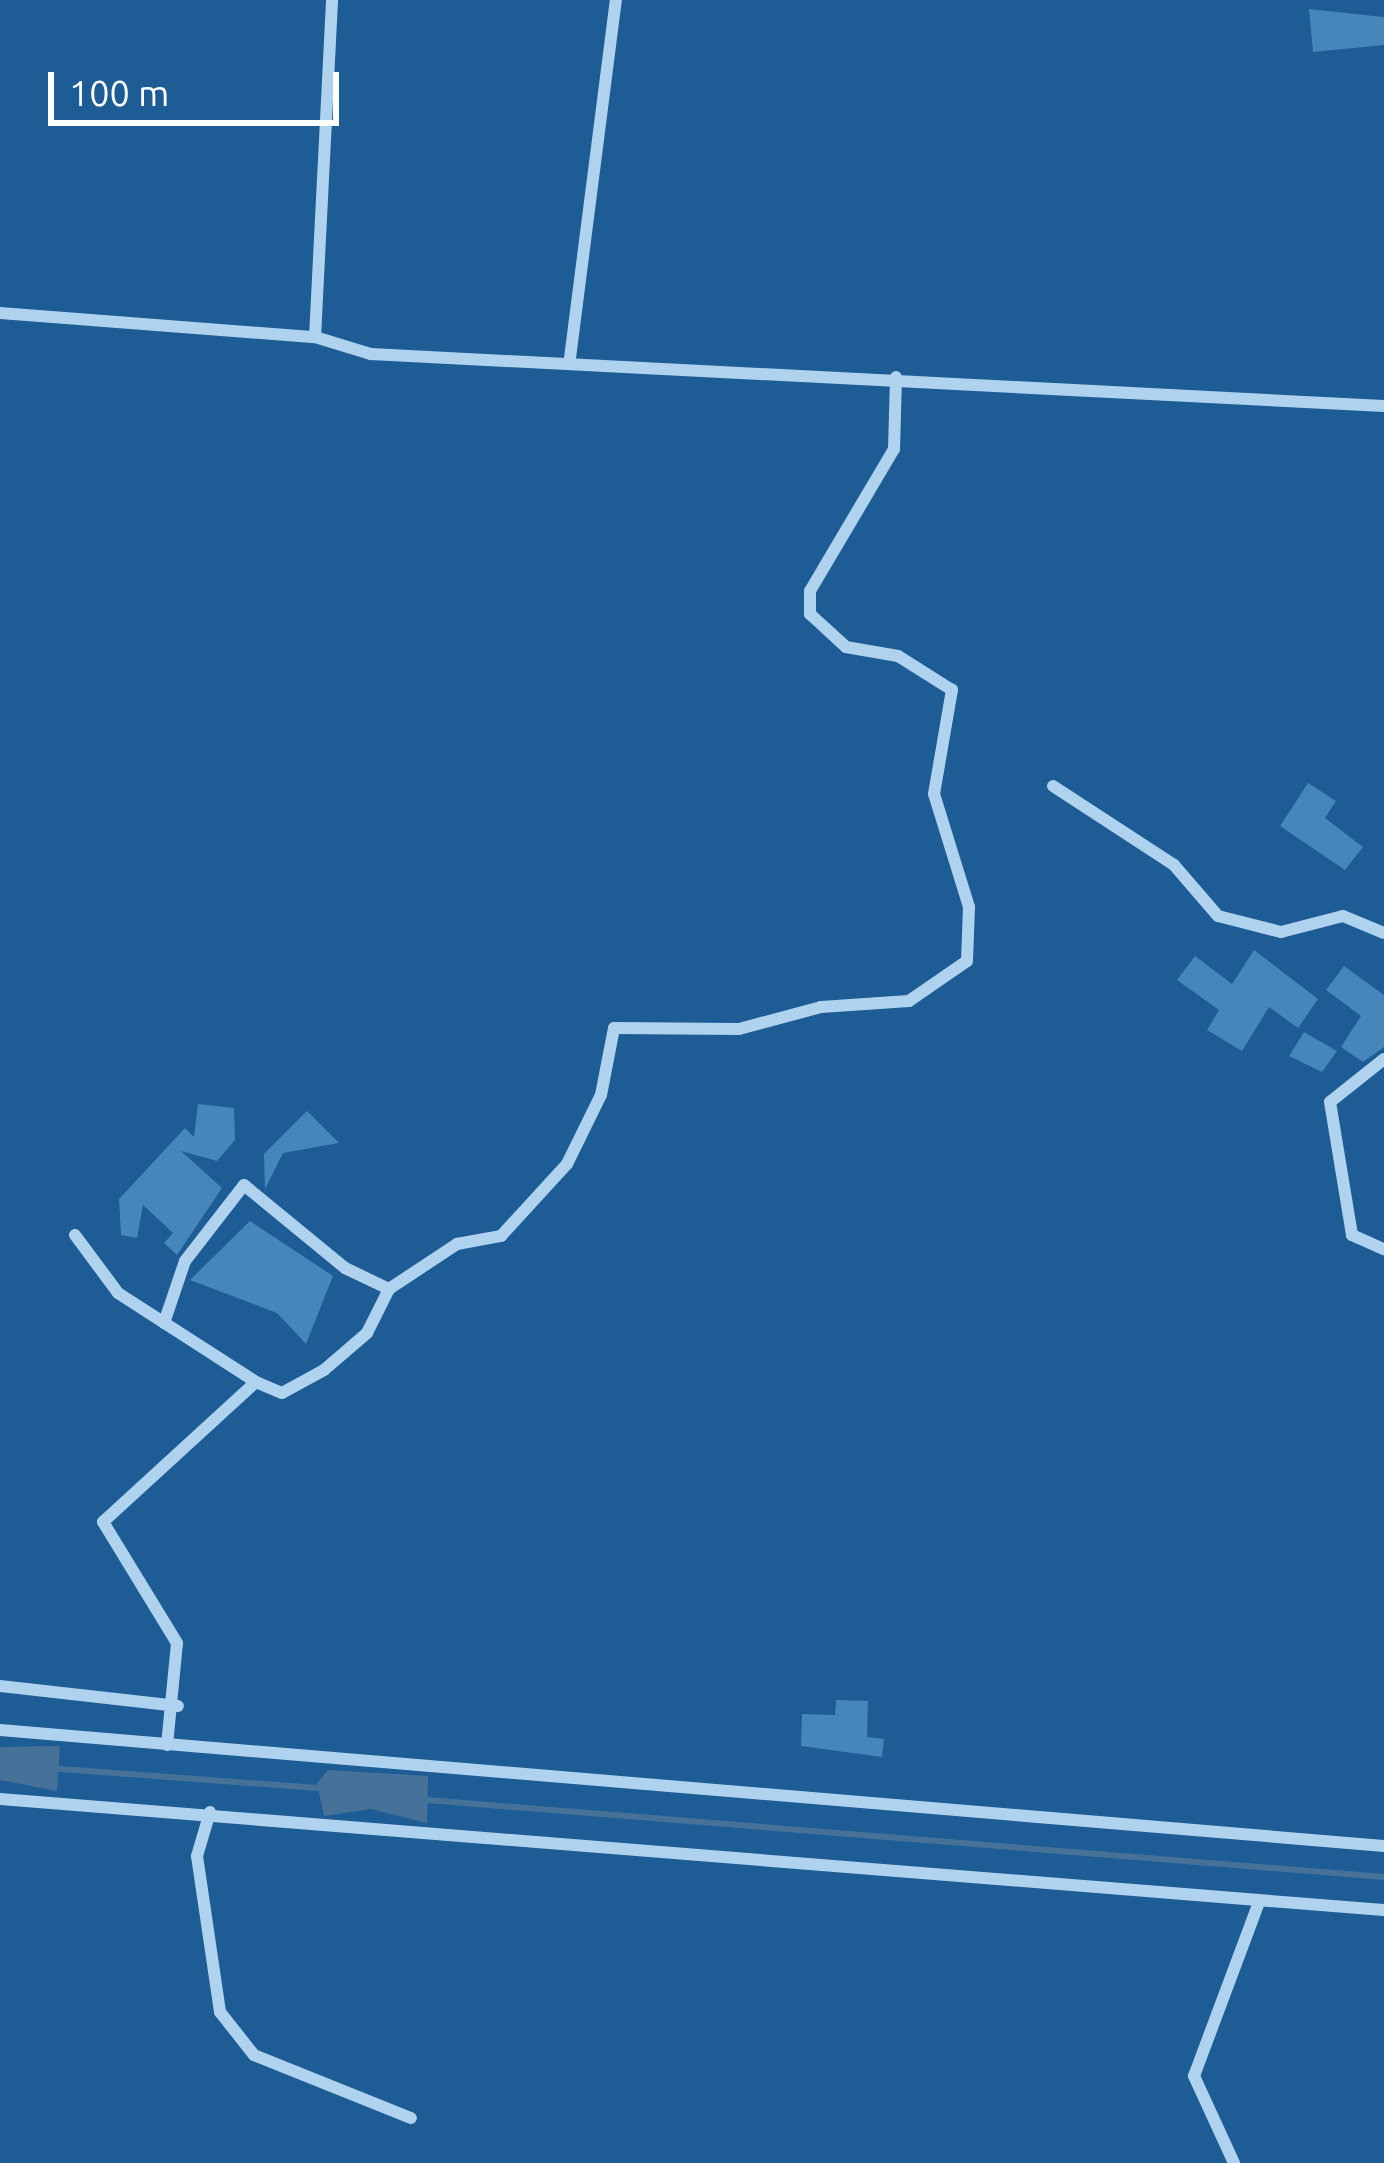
<!DOCTYPE html>
<html>
<head>
<meta charset="utf-8">
<style>
  body { margin:0 }
  #map { position:relative; width:1384px; height:2163px; overflow:hidden; background:#1d5c94; font-family:Ubuntu,sans-serif }
  div>[style] { position:absolute }
  [style*='--x'] { left:calc(var(--x)*1px); top:calc(var(--y)*1px); width:calc(var(--w)*1px); rotate:calc(var(--a)*1deg) }
  .water>* { inset:0; background:#467299 }
  .stream>* { height:6px; margin:-3px; padding:0 3px; transform-origin:3px; border-radius:3px; background:#467299 }
  .building>* { inset:0; background:#4586bb }
  .minor>* { height:12px; margin:-6px; padding:0 6px; transform-origin:6px; border-radius:6px; background:#afd2ef }
  span { translate:-50% -50%; white-space:nowrap; text-align:center; line-height:1.15; -webkit-text-stroke:9px #1d5c94; paint-order:stroke }
  .scale { position:absolute; left:48px; top:72px; width:291px; height:54px; box-sizing:border-box; border:6px solid #fff; border-top:0; padding-left:15px; font-size:36px; line-height:42px; white-space:nowrap; color:#fff; -webkit-text-stroke:9px #1d5c94; paint-order:stroke }
</style>
</head>
<body>
<div id="map">
  <div class="water">
    <i style="clip-path:polygon(60px 1746px,57px 1791px,0 1780px,0 1747px)"></i>
    <i style="clip-path:polygon(328px 1770px,428px 1776px,427px 1823px,371px 1809px,324px 1816px,317px 1783px)"></i>
  </div>
  <div class="stream">
    <i style="--x:60;--y:1769;--w:258;--a:4.2"></i>
    <i style="--x:427;--y:1800;--w:960;--a:4.6"></i>
  </div>
  <div class="building">
    <i style="clip-path:polygon(1309px 9px,1384px 17px,1384px 45px,1313px 52px)"></i>
    <i style="clip-path:polygon(1308px 783px,1336px 801px,1325px 818px,1363px 847px,1345px 870px,1280px 826px)"></i>
    <i style="clip-path:polygon(1254px 950px,1318px 999px,1298px 1028px,1269px 1007px,1242px 1051px,1207px 1030px,1219px 1010px,1177px 980px,1195px 956px,1232px 984px)"></i>
    <i style="clip-path:polygon(1344px 966px,1384px 995px,1384px 1047px,1363px 1062px,1341px 1047px,1361px 1016px,1326px 990px)"></i>
    <i style="clip-path:polygon(1304px 1032px,1337px 1051px,1322px 1072px,1289px 1056px)"></i>
    <i style="clip-path:polygon(198px 1104px,234px 1108px,235px 1140px,217px 1161px,181px 1151px,222px 1188px,177px 1255px,164px 1243px,173px 1233px,143px 1205px,137px 1238px,121px 1235px,119px 1199px,185px 1128px,194px 1137px)"></i>
    <i style="clip-path:polygon(307px 1111px,339px 1143px,283px 1153px,265px 1189px,264px 1154px)"></i>
    <i style="clip-path:polygon(250px 1221px,333px 1276px,306px 1344px,277px 1313px,190px 1280px)"></i>
    <i style="clip-path:polygon(836px 1700px,868px 1701px,867px 1737px,884px 1739px,882px 1757px,801px 1746px,802px 1714px,835px 1715px)"></i>
  </div>
  <div class="minor">
    <i style="--x:0;--y:313;--w:316;--a:4.4"></i>
    <i style="--x:315;--y:337;--w:59;--a:16.9"></i>
    <i style="--x:371;--y:354;--w:1014;--a:2.94"></i>
    <i style="--x:315;--y:337;--w:337;--a:-87.1"></i>
    <i style="--x:570;--y:358;--w:361;--a:-82.7"></i>
    <i style="--x:1053;--y:786;--w:145;--a:33.1"></i>
    <i style="--x:1174;--y:865;--w:67;--a:49.2"></i>
    <i style="--x:1218;--y:916;--w:65;--a:14.3"></i>
    <i style="--x:1281;--y:932;--w:64;--a:-14.5"></i>
    <i style="--x:1343;--y:916;--w:44;--a:22.5"></i>
    <i style="--x:1384;--y:1059;--w:69;--a:141.5"></i>
    <i style="--x:1330;--y:1102;--w:135;--a:80.6"></i>
    <i style="--x:1352;--y:1235;--w:35;--a:24"></i>
    <i style="--x:75;--y:1235;--w:72;--a:53.4"></i>
    <i style="--x:118;--y:1293;--w:164;--a:32.8"></i>
    <i style="--x:164;--y:1323;--w:65;--a:-71.3"></i>
    <i style="--x:185;--y:1261;--w:96;--a:-52.2"></i>
    <i style="--x:244;--y:1185;--w:131;--a:39.4"></i>
    <i style="--x:345;--y:1268;--w:49;--a:25.5"></i>
    <i style="--x:0;--y:1686;--w:179;--a:6.4"></i>
    <i style="--x:0;--y:1730;--w:1389;--a:4.79"></i>
    <i style="--x:167;--y:1745;--w:102;--a:-84.4"></i>
    <i style="--x:177;--y:1643;--w:142;--a:-121.4"></i>
    <i style="--x:103;--y:1522;--w:207;--a:-42.5"></i>
    <i style="--x:256;--y:1382;--w:28;--a:23"></i>
    <i style="--x:282;--y:1393;--w:48;--a:-28.7"></i>
    <i style="--x:324;--y:1370;--w:57;--a:-40.7"></i>
    <i style="--x:367;--y:1333;--w:49;--a:-63.4"></i>
    <i style="--x:389;--y:1289;--w:82;--a:-33.5"></i>
    <i style="--x:457;--y:1244;--w:45;--a:-10.3"></i>
    <i style="--x:501;--y:1236;--w:98;--a:-47.5"></i>
    <i style="--x:567;--y:1164;--w:77;--a:-63.8"></i>
    <i style="--x:601;--y:1095;--w:68;--a:-79"></i>
    <i style="--x:614;--y:1028;--w:125;--a:0.5"></i>
    <i style="--x:739;--y:1029;--w:85;--a:-15"></i>
    <i style="--x:821;--y:1007;--w:88;--a:-3.9"></i>
    <i style="--x:909;--y:1001;--w:70;--a:-34.6"></i>
    <i style="--x:967;--y:961;--w:54;--a:-87.9"></i>
    <i style="--x:969;--y:907;--w:118;--a:-107.2"></i>
    <i style="--x:934;--y:794;--w:106;--a:-80.2"></i>
    <i style="--x:952;--y:690;--w:64;--a:-147.8"></i>
    <i style="--x:898;--y:656;--w:53;--a:-170.2"></i>
    <i style="--x:846;--y:647;--w:49;--a:-137.5"></i>
    <i style="--x:810;--y:614;--w:23;--a:-90"></i>
    <i style="--x:810;--y:591;--w:165;--a:-59.4"></i>
    <i style="--x:894;--y:449;--w:72;--a:-88.4"></i>
    <i style="--x:0;--y:1799;--w:1388;--a:4.59"></i>
    <i style="--x:210;--y:1812;--w:46;--a:106.5"></i>
    <i style="--x:197;--y:1856;--w:158;--a:81.6"></i>
    <i style="--x:220;--y:2012;--w:55;--a:51.7"></i>
    <i style="--x:254;--y:2055;--w:169;--a:21.9"></i>
    <i style="--x:1234;--y:2163;--w:96;--a:-114.7"></i>
    <i style="--x:1194;--y:2076;--w:183;--a:-69.5"></i>
  </div>
  <div class="scale">100 m</div>
</div>
</body>
</html>
